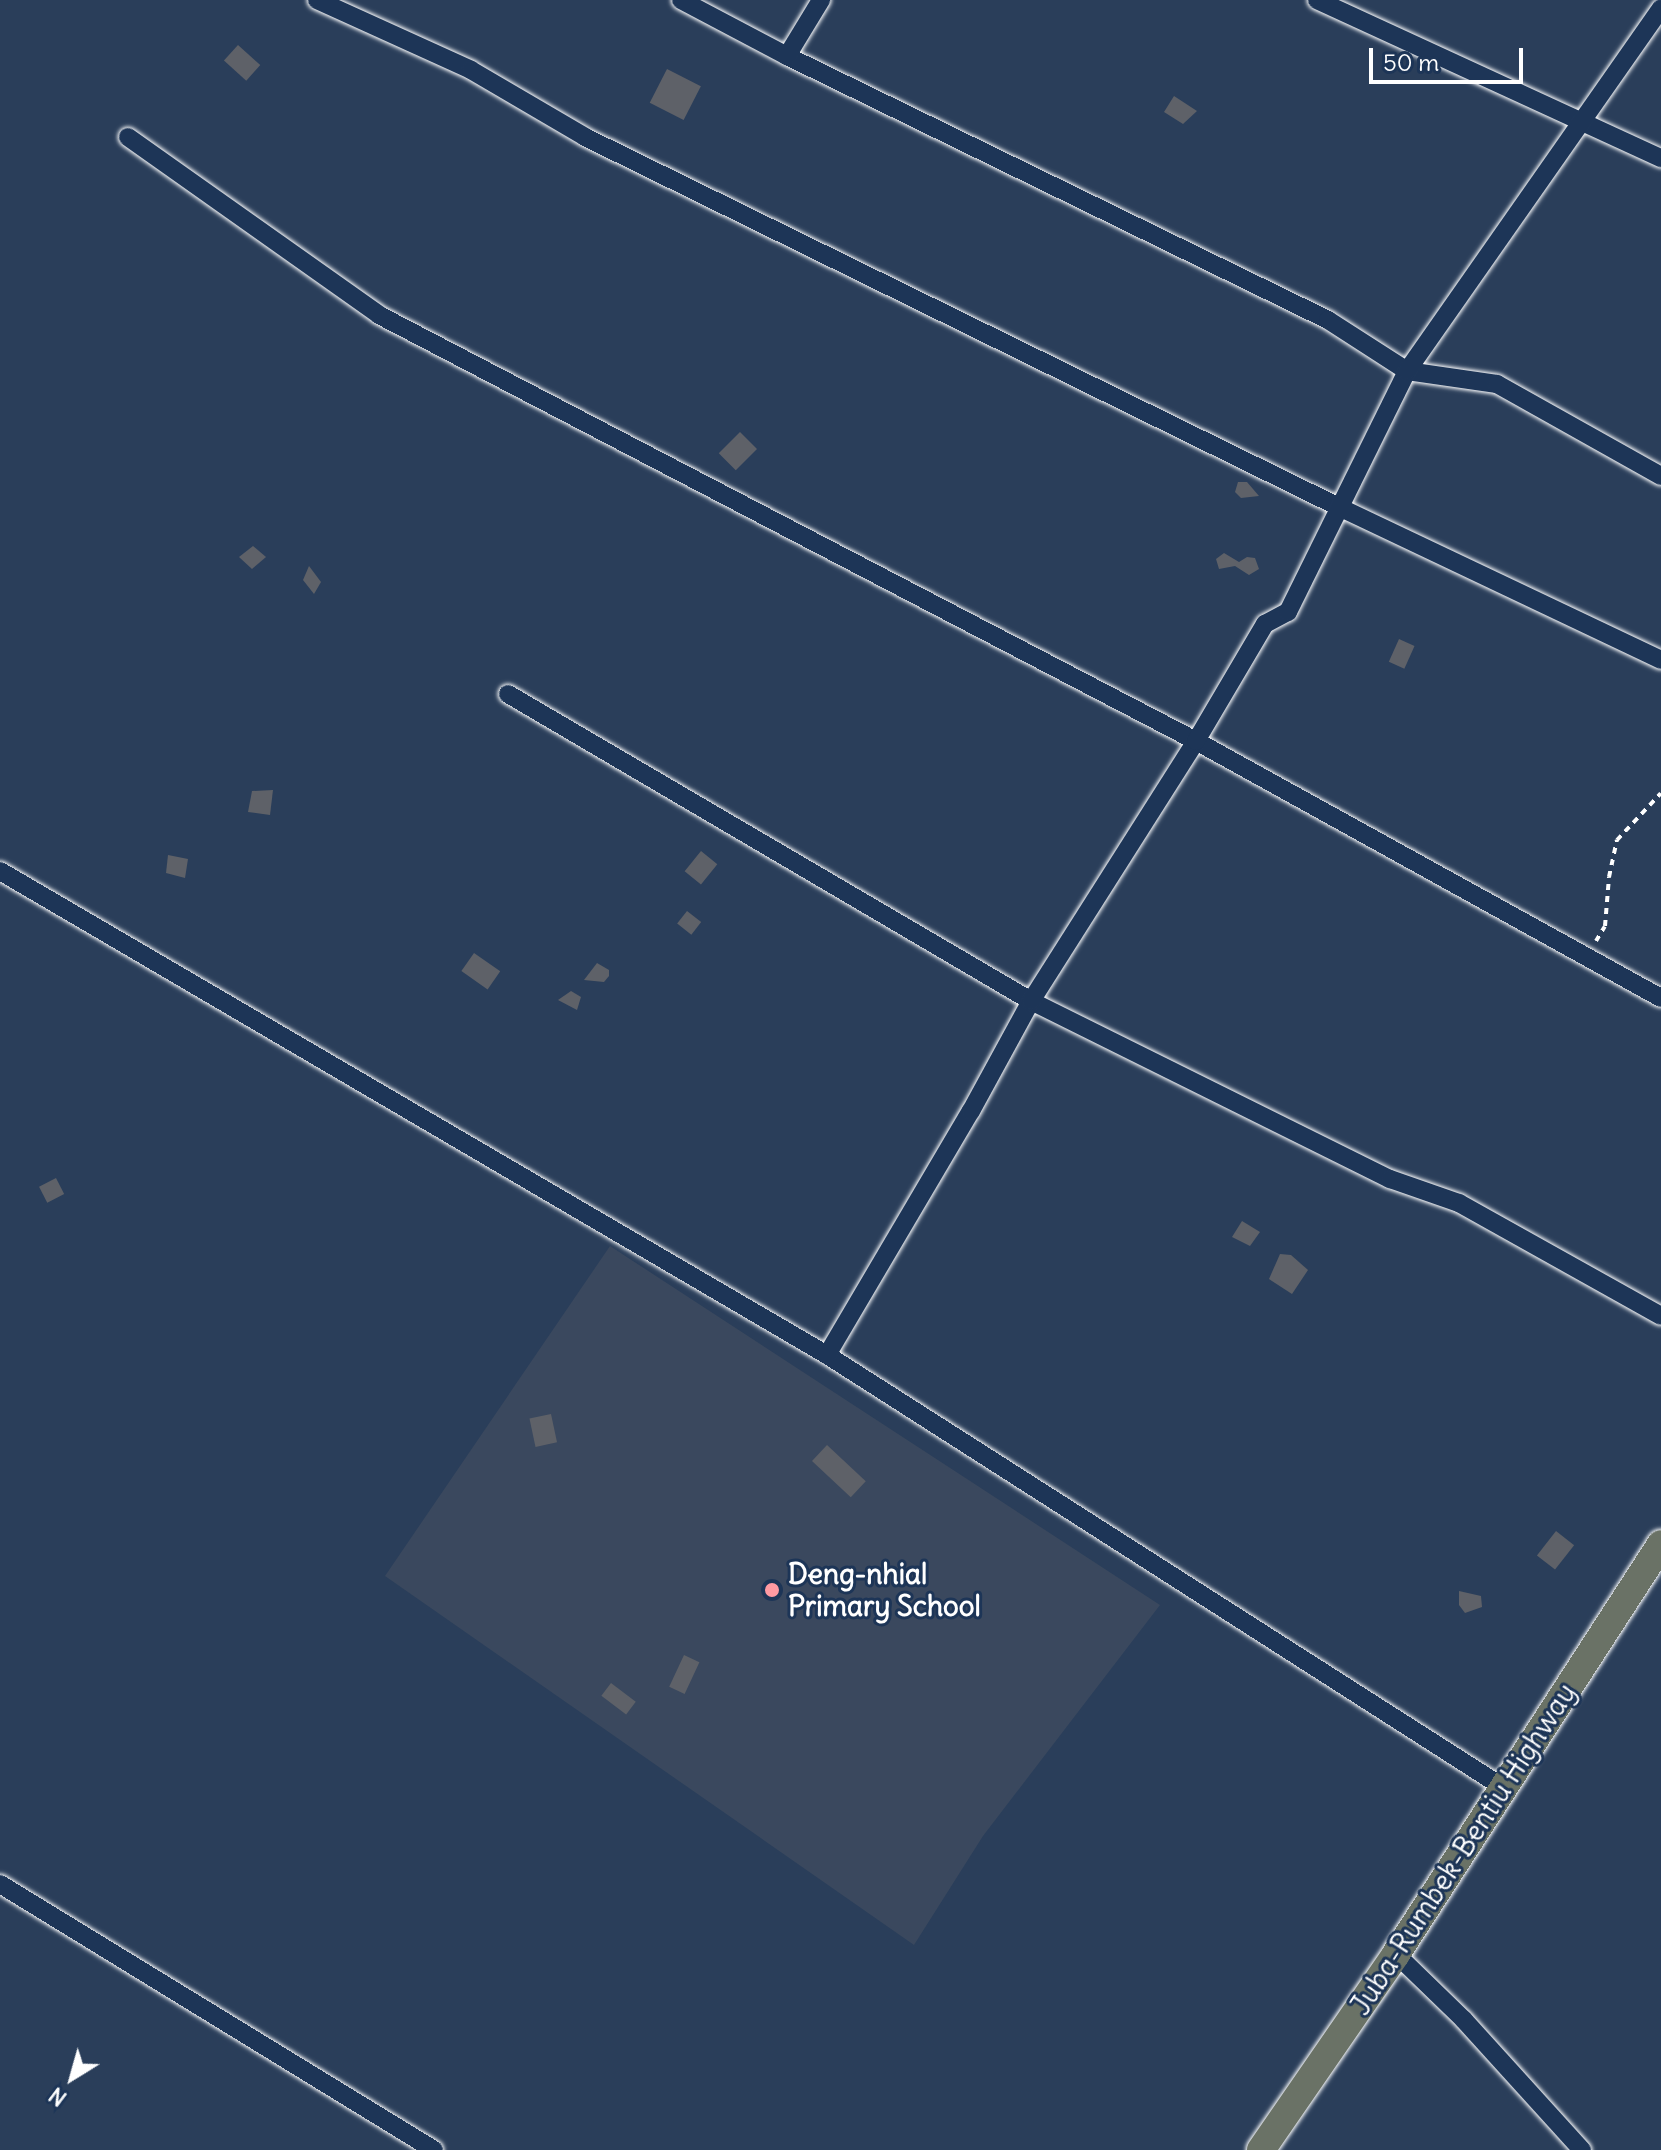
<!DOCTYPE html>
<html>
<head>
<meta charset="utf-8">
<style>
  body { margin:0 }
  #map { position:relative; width:1661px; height:2150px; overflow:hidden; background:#2a3e5a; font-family:Delius,sans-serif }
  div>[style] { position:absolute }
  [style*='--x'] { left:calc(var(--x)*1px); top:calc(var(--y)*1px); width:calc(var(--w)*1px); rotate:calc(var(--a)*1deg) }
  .built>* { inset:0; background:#3a485e }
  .building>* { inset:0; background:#5e6168; transform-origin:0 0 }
  .path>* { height:4px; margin-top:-2px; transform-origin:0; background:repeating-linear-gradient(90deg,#fff 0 6px,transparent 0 12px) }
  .roads { filter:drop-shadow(0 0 2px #fff) drop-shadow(0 0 2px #fff) }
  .minor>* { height:18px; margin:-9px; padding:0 9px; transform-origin:9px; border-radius:9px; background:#1d3557 }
  .primary>* { height:28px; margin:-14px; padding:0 14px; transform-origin:14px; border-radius:14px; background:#6a7266 }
  .dots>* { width:22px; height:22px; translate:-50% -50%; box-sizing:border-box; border:4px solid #1d3557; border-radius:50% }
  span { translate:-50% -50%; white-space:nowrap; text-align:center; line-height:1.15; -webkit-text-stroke:6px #1d3557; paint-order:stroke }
  .poi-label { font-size:28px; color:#fff; font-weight:700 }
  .left { translate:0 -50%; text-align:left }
  .street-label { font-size:28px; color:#fff }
  .north { position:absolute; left:32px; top:2038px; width:80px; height:80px; -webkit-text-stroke:6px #1d3557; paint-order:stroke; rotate:217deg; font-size:22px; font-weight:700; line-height:32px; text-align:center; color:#fff }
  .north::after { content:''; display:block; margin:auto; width:28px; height:36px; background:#fff; clip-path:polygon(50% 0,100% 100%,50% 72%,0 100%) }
  .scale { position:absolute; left:1369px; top:48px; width:154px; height:36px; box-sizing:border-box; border:4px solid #fff; border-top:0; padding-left:10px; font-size:24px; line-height:28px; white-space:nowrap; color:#fff; -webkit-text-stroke:6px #1d3557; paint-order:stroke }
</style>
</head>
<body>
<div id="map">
  <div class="built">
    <i style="clip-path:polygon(610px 1246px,1160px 1605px,983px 1836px,914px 1945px,385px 1576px)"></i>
  </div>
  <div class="building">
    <i style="left:238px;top:45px;width:30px;height:21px;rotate:42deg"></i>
    <i style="left:667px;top:69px;width:38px;height:38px;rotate:27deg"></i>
    <i style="clip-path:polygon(1174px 96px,1197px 111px,1183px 124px,1164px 112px)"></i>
    <i style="left:740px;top:432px;width:24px;height:30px;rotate:45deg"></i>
    <i style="clip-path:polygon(1238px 482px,1247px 482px,1259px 496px,1241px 498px,1235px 492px)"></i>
    <i style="clip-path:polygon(253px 546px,266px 557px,252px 569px,239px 557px)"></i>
    <i style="clip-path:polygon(1224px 553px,1239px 562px,1247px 557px,1255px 558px,1259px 569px,1249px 575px,1235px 566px,1219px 569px,1216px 559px)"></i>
    <i style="clip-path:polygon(309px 566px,321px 582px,314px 594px,303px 580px)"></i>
    <i style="left:1399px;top:639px;width:17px;height:25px;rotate:24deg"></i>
    <i style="clip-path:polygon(273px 790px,270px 815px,248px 812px,252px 791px)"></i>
    <i style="left:701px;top:851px;width:21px;height:26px;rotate:39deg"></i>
    <i style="clip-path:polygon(168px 855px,188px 859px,185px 878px,166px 873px)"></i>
    <i style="left:687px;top:911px;width:18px;height:16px;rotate:38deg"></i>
    <i style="left:474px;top:953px;width:32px;height:22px;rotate:35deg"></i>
    <i style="clip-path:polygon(597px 963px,609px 970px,609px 976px,604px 982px,584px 980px)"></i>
    <i style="clip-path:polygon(571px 991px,581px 997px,577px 1010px,558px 1000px)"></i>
    <i style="left:56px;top:1178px;width:18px;height:19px;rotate:63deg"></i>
    <i style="clip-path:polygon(1242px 1221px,1260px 1232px,1250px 1246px,1232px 1237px)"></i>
    <i style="clip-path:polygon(1280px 1254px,1291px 1255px,1308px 1270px,1292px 1294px,1269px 1279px)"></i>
    <i style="left:551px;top:1414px;width:29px;height:22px;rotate:78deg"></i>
    <i style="left:827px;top:1445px;width:53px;height:22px;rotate:43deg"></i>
    <i style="left:1556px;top:1531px;width:23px;height:31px;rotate:38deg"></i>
    <i style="clip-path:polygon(1459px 1591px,1481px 1596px,1482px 1607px,1465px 1613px,1459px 1605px)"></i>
    <i style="left:684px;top:1655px;width:17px;height:35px;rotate:25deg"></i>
    <i style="left:611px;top:1683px;width:31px;height:16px;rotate:37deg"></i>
  </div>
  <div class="path">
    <i style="--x:1596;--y:941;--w:17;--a:-59"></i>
    <i style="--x:1605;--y:926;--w:49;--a:-85.3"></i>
    <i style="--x:1609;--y:877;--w:38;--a:-78"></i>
    <i style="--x:1617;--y:840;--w:64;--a:-46.9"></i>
  </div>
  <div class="roads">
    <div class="minor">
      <i style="--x:317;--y:0;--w:169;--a:24.4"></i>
      <i style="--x:471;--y:70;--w:132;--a:30.4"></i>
      <i style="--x:585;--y:137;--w:842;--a:26.14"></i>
      <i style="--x:1341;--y:508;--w:354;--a:25.4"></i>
      <i style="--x:681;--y:0;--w:120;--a:27.8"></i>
      <i style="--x:787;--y:56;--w:602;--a:26.01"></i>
      <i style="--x:1328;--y:320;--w:94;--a:32.8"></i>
      <i style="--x:1407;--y:371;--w:91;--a:8.2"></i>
      <i style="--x:1497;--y:384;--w:188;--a:29.3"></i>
      <i style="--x:1317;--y:0;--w:379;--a:24.7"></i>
      <i style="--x:787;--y:56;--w:66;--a:-58.7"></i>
      <i style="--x:128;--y:137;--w:308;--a:35.3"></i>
      <i style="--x:379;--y:315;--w:921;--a:27.54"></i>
      <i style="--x:1196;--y:741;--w:531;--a:28.93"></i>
      <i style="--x:508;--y:694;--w:606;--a:30.41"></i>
      <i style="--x:1031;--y:1001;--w:401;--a:26.4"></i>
      <i style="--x:1390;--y:1179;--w:73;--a:19.2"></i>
      <i style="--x:1459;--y:1203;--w:231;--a:29.2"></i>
      <i style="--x:0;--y:871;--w:958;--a:30.34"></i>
      <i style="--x:827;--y:1355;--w:804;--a:32.6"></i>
      <i style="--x:827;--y:1355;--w:283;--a:-59.5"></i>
      <i style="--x:971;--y:1111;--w:125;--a:-61.4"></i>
      <i style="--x:1031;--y:1001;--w:308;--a:-57.6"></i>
      <i style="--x:1196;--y:741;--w:136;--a:-59.5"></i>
      <i style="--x:1265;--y:624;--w:26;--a:-28"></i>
      <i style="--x:1288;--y:612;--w:269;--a:-63.7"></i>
      <i style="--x:1407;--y:371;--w:443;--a:-55"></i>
      <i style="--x:0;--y:1884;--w:509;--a:31.5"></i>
      <i style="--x:1396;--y:1954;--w:95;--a:44.1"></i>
      <i style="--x:1464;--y:2020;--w:176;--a:47.8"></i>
    </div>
    <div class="primary">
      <i style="--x:1261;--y:2150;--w:238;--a:-55.4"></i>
      <i style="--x:1396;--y:1954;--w:488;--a:-57.1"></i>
    </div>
  </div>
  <div class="dots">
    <i style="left:772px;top:1590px;background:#ff9aa2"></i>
  </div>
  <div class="poi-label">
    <span class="left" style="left:788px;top:1590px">Deng-nhial<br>Primary School</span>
  </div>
  <div class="street-label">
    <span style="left:1463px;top:1849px;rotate:-57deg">Juba-Rumbek-Bentiu Highway</span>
  </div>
  <div class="north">N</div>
  <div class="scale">50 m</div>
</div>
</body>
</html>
